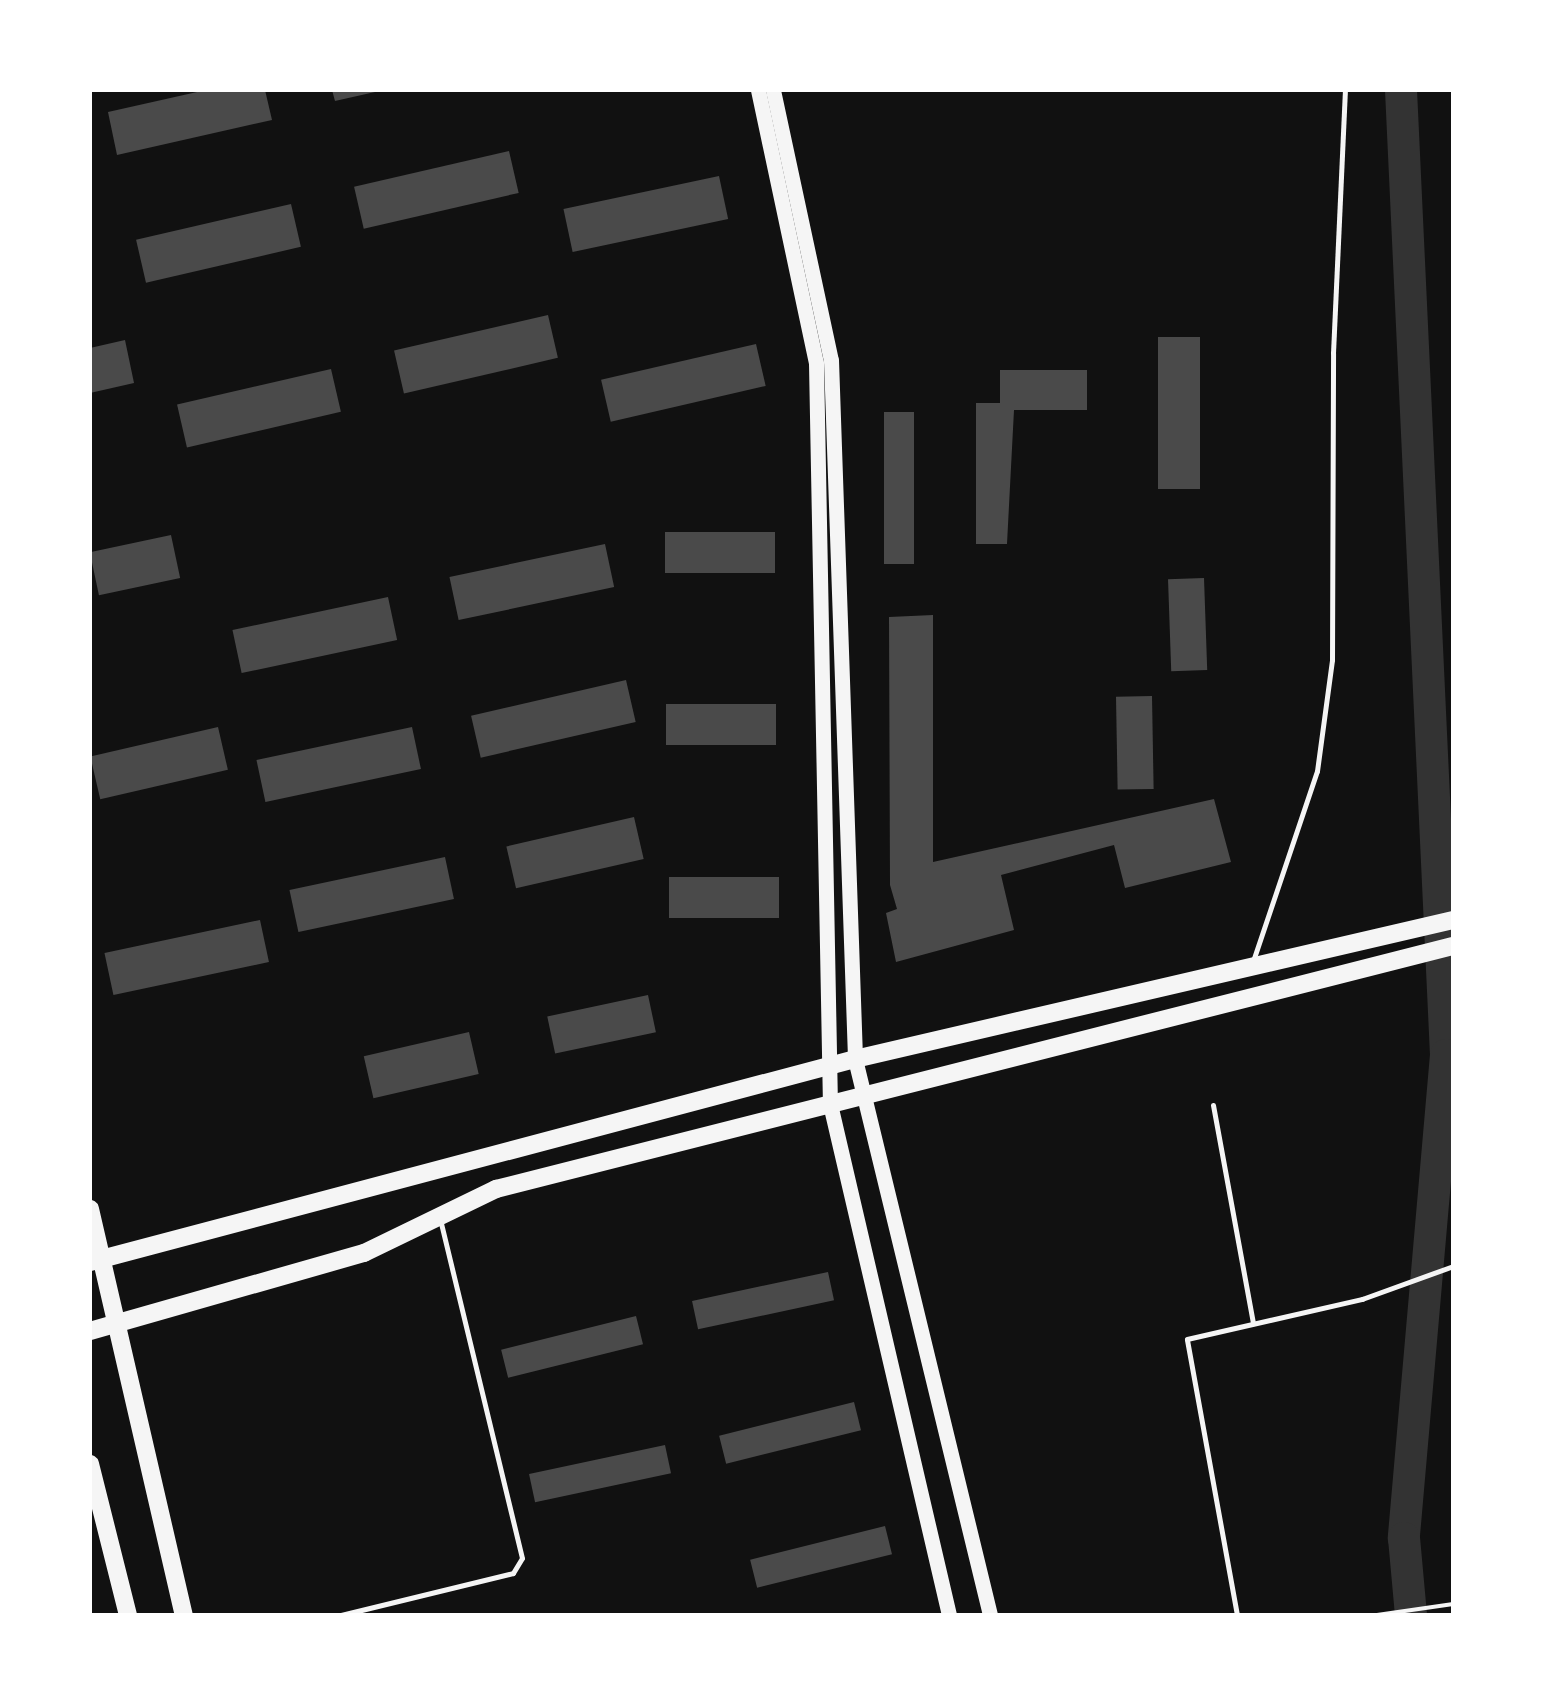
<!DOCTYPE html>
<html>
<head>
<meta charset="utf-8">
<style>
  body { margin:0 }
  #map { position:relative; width:1543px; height:1705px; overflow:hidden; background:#111; font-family:Bitter,serif }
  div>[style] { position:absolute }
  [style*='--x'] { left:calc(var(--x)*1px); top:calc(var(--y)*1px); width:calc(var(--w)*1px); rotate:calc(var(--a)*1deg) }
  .river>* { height:32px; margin:-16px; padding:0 16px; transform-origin:16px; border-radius:16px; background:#333 }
  .building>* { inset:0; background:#4a4a4a; transform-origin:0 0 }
  .path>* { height:4px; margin:-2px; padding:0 2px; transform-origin:2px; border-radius:2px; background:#f5f5f5 }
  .service>* { height:5px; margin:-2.5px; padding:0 2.5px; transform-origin:2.5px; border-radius:2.5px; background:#f5f5f5 }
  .secondary>* { height:15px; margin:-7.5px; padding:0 7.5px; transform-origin:7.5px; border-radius:7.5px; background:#f5f5f5 }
  .primary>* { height:18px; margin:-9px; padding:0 9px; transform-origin:9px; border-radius:9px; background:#f5f5f5 }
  span { translate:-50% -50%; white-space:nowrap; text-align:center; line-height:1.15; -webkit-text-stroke:9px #fff; paint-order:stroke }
  .frame { position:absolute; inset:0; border:92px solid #fff; pointer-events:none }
</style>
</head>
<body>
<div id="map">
  <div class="river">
    <i style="--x:1401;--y:90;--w:966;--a:87.33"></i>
    <i style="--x:1446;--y:1055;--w:485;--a:95"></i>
    <i style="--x:1404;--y:1538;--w:77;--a:84.8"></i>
  </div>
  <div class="building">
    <i style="clip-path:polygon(206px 90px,265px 90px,272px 120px,117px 155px,108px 112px)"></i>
    <i style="clip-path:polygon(332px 90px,375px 90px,375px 92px,335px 101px)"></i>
    <i style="left:509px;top:151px;width:43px;height:159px;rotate:77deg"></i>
    <i style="left:719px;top:176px;width:44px;height:159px;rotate:78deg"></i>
    <i style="left:291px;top:204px;width:44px;height:159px;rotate:77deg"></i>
    <i style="left:548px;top:315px;width:44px;height:158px;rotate:77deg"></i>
    <i style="left:1158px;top:337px;width:42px;height:152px"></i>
    <i style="clip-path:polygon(125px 340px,134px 383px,90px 393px,90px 348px)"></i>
    <i style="left:756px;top:344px;width:43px;height:159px;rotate:77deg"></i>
    <i style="left:331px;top:369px;width:44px;height:158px;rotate:77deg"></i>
    <i style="clip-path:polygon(1000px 370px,1087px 370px,1087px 410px,1014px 410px,1007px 544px,976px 544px,976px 403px,1000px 403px)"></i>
    <i style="left:884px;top:412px;width:30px;height:152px"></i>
    <i style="left:775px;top:532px;width:41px;height:110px;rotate:90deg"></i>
    <i style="left:171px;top:535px;width:44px;height:83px;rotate:78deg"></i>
    <i style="left:605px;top:544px;width:44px;height:159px;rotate:78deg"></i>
    <i style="left:1204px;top:578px;width:92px;height:36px;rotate:88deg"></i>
    <i style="left:388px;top:597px;width:44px;height:159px;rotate:78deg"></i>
    <i style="clip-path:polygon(933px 615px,933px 862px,1214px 799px,1231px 862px,1125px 888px,1114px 845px,1001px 875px,1014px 930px,896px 962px,886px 913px,897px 909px,890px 885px,889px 617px)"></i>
    <i style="left:626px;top:680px;width:43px;height:159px;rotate:77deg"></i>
    <i style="left:1152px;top:696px;width:93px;height:36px;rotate:89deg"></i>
    <i style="left:666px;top:704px;width:110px;height:41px"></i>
    <i style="left:218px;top:727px;width:44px;height:131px;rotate:77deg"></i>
    <i style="left:412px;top:727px;width:43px;height:159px;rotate:78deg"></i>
    <i style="left:634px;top:817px;width:43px;height:131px;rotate:77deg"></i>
    <i style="left:445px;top:857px;width:43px;height:159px;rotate:78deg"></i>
    <i style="left:779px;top:877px;width:41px;height:110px;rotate:90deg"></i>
    <i style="left:260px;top:920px;width:43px;height:159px;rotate:78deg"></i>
    <i style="left:648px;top:995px;width:38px;height:103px;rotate:78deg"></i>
    <i style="left:469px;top:1032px;width:43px;height:108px;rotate:77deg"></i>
    <i style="left:828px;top:1272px;width:29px;height:139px;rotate:78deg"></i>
    <i style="left:636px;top:1316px;width:29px;height:139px;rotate:76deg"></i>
    <i style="left:854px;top:1402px;width:29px;height:139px;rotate:76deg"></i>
    <i style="left:665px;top:1445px;width:29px;height:139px;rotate:78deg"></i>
    <i style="left:885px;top:1526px;width:29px;height:139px;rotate:76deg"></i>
  </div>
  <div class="path">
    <i style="--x:1377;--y:1615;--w:77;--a:-8.2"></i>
  </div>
  <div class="service">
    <i style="--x:1253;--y:961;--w:200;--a:-71.4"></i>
    <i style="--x:1317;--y:771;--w:112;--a:-82.3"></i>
    <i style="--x:1332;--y:660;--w:307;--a:-89.8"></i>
    <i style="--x:1333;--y:353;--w:263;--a:-87.4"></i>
    <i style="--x:1213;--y:1105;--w:222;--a:79.6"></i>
    <i style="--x:341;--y:1615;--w:177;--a:-13.7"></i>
    <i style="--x:513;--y:1573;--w:17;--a:-59"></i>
    <i style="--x:522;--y:1558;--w:349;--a:-103.6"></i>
    <i style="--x:1237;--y:1615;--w:280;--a:-100.3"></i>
    <i style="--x:1187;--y:1339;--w:180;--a:-12.9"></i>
    <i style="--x:1362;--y:1299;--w:97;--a:-19.9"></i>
  </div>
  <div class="secondary">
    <i style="--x:758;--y:90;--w:279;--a:78"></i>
    <i style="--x:816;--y:363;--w:741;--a:88.92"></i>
    <i style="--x:830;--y:1104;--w:525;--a:76.89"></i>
    <i style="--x:773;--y:90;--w:276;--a:77.9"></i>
    <i style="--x:831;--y:360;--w:699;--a:88.03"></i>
    <i style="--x:855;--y:1059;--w:572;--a:76.35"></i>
  </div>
  <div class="primary">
    <i style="--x:90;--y:1209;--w:417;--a:77"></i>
    <i style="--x:90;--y:1262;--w:791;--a:-14.86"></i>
    <i style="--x:855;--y:1059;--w:614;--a:-13.09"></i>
    <i style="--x:90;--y:1331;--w:285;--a:-15.9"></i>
    <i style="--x:364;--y:1253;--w:147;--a:-25.9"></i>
    <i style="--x:496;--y:1189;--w:987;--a:-14.25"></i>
    <i style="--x:90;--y:1464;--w:156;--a:75.9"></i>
  </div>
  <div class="frame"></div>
</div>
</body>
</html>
